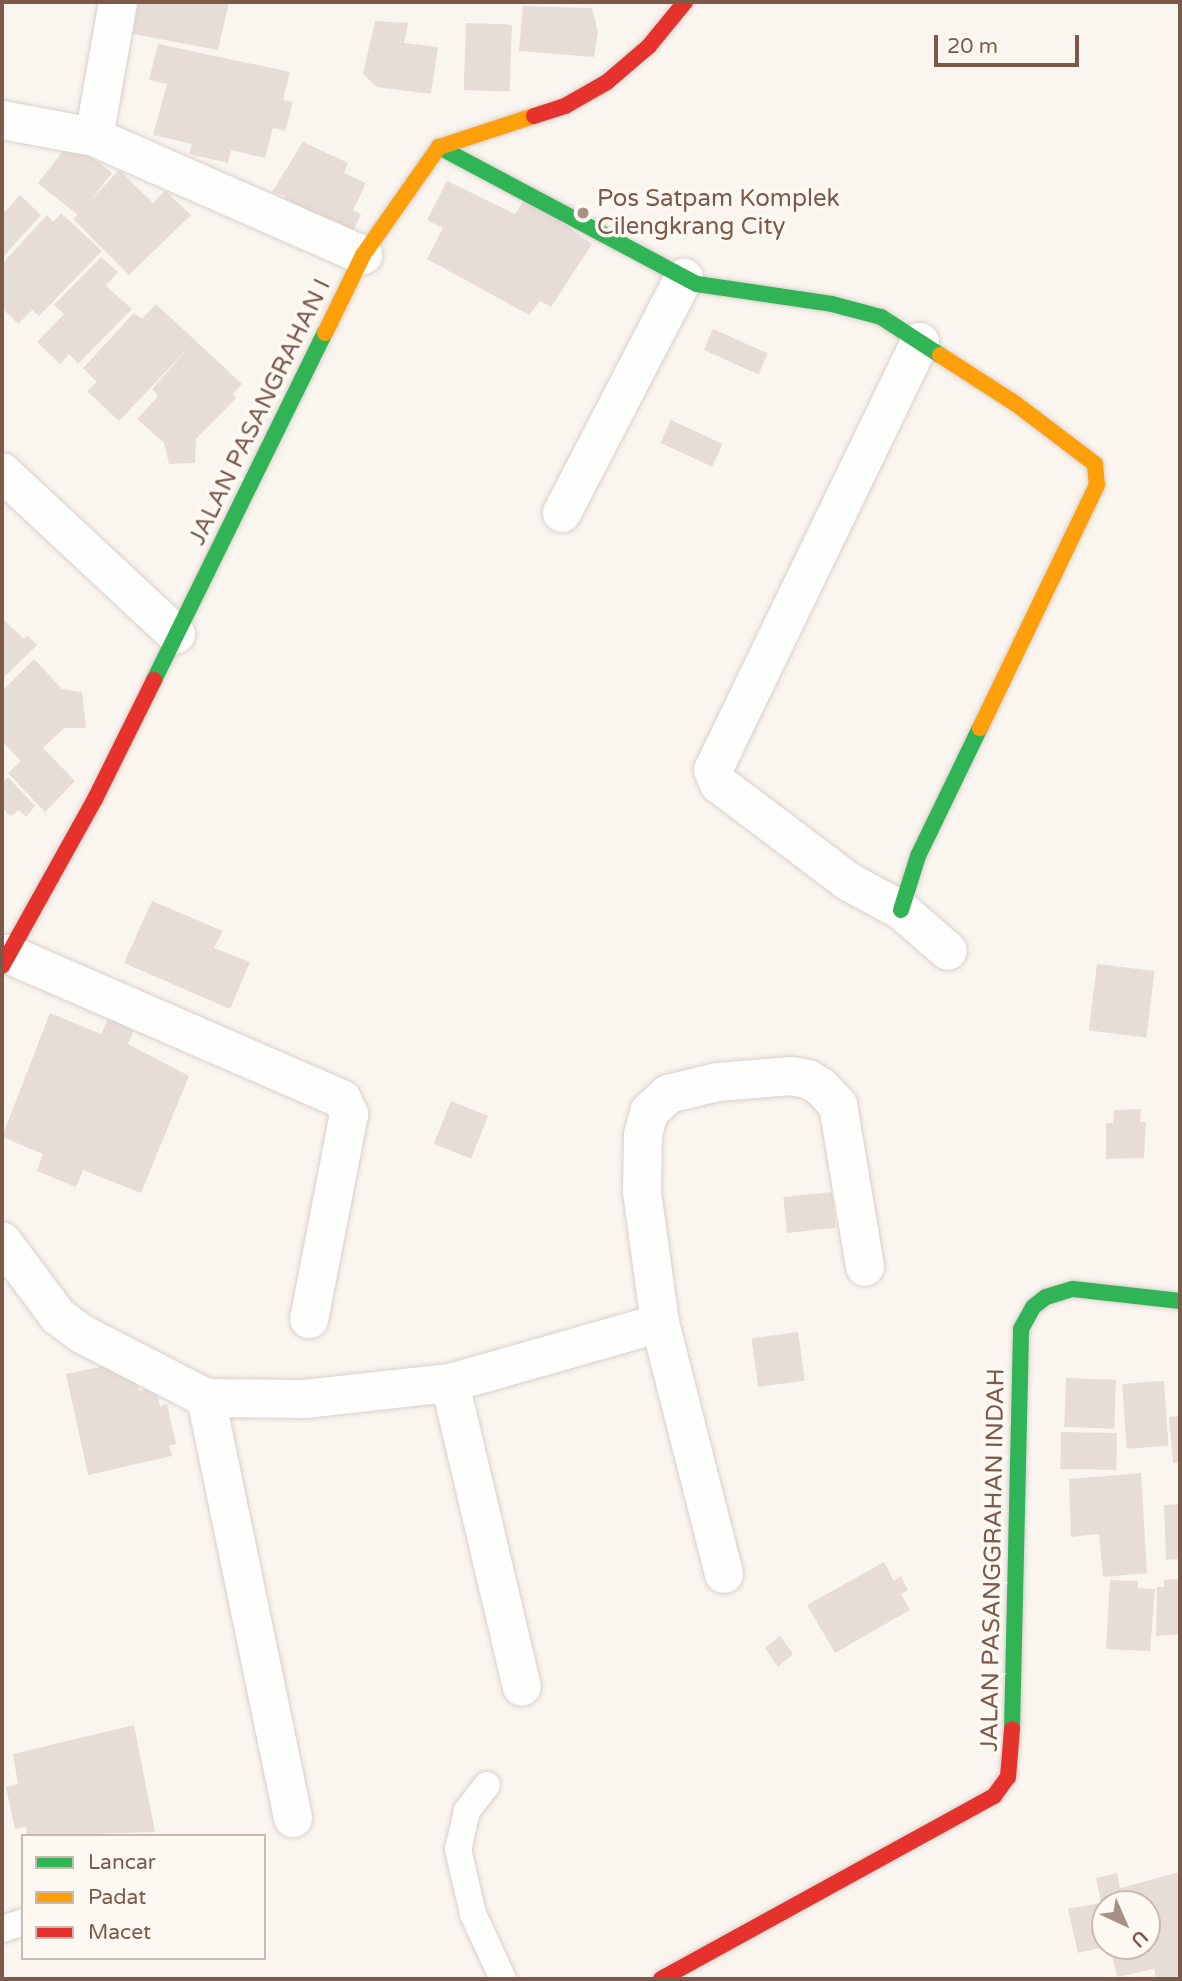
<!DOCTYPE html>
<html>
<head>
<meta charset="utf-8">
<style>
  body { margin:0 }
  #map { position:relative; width:1182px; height:1981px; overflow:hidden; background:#faf5ef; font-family:"Varela Round",sans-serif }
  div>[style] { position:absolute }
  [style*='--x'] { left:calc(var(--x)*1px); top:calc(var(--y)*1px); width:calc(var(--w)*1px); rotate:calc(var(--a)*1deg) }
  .building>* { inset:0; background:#e7ddd6; transform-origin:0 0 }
  .roads { filter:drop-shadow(0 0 2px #d9d0cc) drop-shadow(0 0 2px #d9d0cc) }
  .lane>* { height:26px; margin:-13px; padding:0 13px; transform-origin:13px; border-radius:13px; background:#fefefd }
  .street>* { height:38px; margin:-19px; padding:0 19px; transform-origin:19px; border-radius:19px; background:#fefefd }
  .fast>* { height:16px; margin:-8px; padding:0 8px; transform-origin:8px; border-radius:8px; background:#30b455 }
  .slow>* { height:16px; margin:-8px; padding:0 8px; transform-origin:8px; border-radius:8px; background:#ff9f0a }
  .jam>* { height:16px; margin:-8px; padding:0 8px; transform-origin:8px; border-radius:8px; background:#e5322d }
  .dots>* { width:19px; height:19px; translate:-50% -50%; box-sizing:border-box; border:4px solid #fff9f3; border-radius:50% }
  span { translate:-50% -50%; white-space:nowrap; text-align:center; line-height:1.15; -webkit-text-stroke:7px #fff9f3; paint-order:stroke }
  .poi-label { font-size:24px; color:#7d594a }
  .left { translate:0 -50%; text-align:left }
  .street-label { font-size:24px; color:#7d594a }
  .frame { position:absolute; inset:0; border:4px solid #7d594a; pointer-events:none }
  .legend { position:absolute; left:21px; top:1834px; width:245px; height:126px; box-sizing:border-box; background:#fff9f3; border:2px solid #cbb9af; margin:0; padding:9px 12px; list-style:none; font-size:21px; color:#7d594a }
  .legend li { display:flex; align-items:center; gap:14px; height:35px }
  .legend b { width:35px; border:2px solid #cbb9af }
  .north { position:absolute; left:1091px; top:1890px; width:70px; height:70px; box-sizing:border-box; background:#fff9f3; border:2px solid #cbb9af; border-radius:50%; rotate:136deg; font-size:19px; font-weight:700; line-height:28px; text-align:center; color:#7d594a }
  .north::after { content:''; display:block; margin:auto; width:24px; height:32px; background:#a99084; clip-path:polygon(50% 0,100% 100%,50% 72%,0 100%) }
  .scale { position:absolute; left:934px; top:35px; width:145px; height:32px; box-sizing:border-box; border:4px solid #7d594a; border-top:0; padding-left:9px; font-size:21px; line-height:24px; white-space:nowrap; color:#7d594a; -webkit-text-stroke:5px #fff9f3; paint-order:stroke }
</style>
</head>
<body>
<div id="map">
  <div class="building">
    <i style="clip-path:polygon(138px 2px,229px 2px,218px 50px,133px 34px)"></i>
    <i style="clip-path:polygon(523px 6px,592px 8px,598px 32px,594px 57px,519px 51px)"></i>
    <i style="clip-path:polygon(375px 21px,408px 23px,404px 43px,438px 47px,431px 94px,377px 87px,363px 74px)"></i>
    <i style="left:466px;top:23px;width:46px;height:67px;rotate:2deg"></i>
    <i style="clip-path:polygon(158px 44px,290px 72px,283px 100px,293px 102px,285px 131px,273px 128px,265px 158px,231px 150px,228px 163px,189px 154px,192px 144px,153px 135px,167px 84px,149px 80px)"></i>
    <i style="left:71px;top:141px;width:52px;height:54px;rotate:38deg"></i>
    <i style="clip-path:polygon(303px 142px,348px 163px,344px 173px,366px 183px,353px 210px,361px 214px,351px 236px,280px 208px,285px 196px,272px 192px)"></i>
    <i style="clip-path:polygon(119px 170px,153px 203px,165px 190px,191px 215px,129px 275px,73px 219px)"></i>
    <i style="clip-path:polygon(447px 181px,515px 214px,526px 197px,592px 244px,551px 307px,540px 301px,529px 315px,427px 259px,443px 228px,427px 220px)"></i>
    <i style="clip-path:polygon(20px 195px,41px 215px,2px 258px,2px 215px)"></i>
    <i style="clip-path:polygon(61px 213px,102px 251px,39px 316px,32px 310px,18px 324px,2px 308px,2px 264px,47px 215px,53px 222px)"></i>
    <i style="clip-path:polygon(101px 257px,118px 272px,106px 286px,132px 309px,78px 364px,69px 354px,60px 364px,37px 342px,64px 314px,54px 305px)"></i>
    <i style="clip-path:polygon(156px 304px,242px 384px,233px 394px,236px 398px,196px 439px,195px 463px,169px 464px,164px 443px,137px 419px,158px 396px,152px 389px,193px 343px,119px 421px,87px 391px,97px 382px,83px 368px,134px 313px,142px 319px)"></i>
    <i style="left:713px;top:329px;width:60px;height:23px;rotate:24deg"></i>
    <i style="left:671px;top:420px;width:57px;height:25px;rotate:25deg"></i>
    <i style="clip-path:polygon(4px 620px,24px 639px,28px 636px,37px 645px,2px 679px)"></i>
    <i style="clip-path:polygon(34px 659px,62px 689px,82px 692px,86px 728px,64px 728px,43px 748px,75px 781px,45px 812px,8px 773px,21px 761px,2px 741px,2px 691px)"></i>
    <i style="clip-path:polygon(8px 777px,35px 806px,26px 817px,19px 810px,11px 816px,2px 808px,2px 783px)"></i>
    <i style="clip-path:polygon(152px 901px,223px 931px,214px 948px,250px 962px,230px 1009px,124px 963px)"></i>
    <i style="left:1097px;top:964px;width:58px;height:67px;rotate:7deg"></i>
    <i style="clip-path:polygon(112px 1010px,138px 1021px,128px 1044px,189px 1076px,141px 1193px,83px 1170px,76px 1187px,37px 1171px,43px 1154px,2px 1137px,50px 1013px,101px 1034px)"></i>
    <i style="left:451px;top:1101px;width:40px;height:46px;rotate:22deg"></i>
    <i style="clip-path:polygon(1141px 1109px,1140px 1122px,1146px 1122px,1144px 1158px,1106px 1159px,1106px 1123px,1113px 1123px,1114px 1110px)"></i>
    <i style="left:832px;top:1192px;width:36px;height:49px;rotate:84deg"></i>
    <i style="left:798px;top:1332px;width:49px;height:47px;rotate:82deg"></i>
    <i style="clip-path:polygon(115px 1364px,117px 1376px,134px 1373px,139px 1391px,155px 1387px,160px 1406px,167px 1404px,176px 1444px,169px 1446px,172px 1456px,88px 1475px,66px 1374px)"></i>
    <i style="left:1066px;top:1378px;width:50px;height:49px;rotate:2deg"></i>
    <i style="left:1164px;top:1381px;width:65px;height:42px;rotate:86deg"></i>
    <i style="clip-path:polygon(1180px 1416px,1180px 1463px,1173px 1463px,1169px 1417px)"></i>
    <i style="left:1061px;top:1432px;width:56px;height:37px;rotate:1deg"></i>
    <i style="clip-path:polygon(1141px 1473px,1147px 1573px,1103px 1577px,1099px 1534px,1071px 1537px,1069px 1479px)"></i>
    <i style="clip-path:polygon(1180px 1504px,1180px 1559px,1166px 1560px,1164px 1505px)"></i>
    <i style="clip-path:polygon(884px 1562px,894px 1581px,901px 1576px,908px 1590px,901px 1594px,910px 1610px,835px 1653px,807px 1605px)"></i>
    <i style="clip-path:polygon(1180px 1579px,1180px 1634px,1156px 1636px,1157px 1587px,1164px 1587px,1164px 1580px)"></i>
    <i style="clip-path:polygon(1110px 1580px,1138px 1581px,1138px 1588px,1155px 1589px,1150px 1651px,1106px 1649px)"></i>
    <i style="clip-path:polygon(780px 1636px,793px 1654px,778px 1667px,765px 1648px)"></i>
    <i style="clip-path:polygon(134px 1725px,155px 1832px,27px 1836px,26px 1827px,15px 1829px,6px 1787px,18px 1784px,13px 1754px)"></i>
    <i style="clip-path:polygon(1180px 1872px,1180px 1979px,1156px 1979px,1154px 1969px,1117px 1977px,1110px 1946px,1147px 1946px,1147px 1904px,1105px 1904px,1105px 1947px,1078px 1953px,1068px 1909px,1101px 1903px,1096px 1878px,1117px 1873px,1120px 1888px)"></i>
  </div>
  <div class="roads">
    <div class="lane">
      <i style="--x:487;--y:1785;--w:33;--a:128"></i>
      <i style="--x:467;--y:1811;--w:39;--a:103"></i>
      <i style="--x:458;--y:1849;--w:67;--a:77"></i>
      <i style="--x:473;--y:1914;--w:72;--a:65.2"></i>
      <i style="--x:2;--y:1929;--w:22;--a:-18"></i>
    </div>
    <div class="street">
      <i style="--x:2;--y:120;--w:94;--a:10.5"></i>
      <i style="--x:94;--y:137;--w:294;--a:23.7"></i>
      <i style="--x:94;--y:137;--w:137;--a:-79.9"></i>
      <i style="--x:920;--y:342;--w:475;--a:115.8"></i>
      <i style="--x:713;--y:770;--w:15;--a:67"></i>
      <i style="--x:719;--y:784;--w:163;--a:37"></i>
      <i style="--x:849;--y:882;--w:59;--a:28.3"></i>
      <i style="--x:901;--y:910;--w:62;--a:41.1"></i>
      <i style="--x:2;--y:472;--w:238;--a:43"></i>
      <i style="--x:562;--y:513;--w:265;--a:-62.6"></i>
      <i style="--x:8;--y:954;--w:364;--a:23.5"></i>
      <i style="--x:342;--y:1099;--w:17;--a:65"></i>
      <i style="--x:349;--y:1114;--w:209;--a:101"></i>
      <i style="--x:2;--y:1241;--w:94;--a:53.3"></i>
      <i style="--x:58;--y:1316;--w:30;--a:37"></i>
      <i style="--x:82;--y:1334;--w:140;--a:27.3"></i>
      <i style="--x:206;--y:1398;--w:99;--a:0.6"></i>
      <i style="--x:305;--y:1399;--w:146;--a:-6.3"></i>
      <i style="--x:450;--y:1383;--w:218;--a:-15.9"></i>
      <i style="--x:450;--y:1383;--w:312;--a:76.7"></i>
      <i style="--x:206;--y:1398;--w:429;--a:78.3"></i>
      <i style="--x:724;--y:1574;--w:259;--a:-104.3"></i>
      <i style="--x:660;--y:1323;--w:132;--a:-97.8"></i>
      <i style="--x:642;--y:1192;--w:57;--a:-89"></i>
      <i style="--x:643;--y:1135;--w:24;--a:-75"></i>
      <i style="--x:649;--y:1112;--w:26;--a:-43"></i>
      <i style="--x:668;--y:1094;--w:51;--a:-13.5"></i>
      <i style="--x:718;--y:1082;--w:73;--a:-4.7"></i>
      <i style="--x:791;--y:1076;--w:17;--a:10"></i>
      <i style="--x:808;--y:1079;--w:15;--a:32"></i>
      <i style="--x:821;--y:1087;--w:25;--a:47"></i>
      <i style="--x:838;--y:1105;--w:164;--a:80.5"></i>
    </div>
    <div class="fast">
      <i style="--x:439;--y:147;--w:292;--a:28"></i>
      <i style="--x:697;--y:284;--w:136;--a:8.4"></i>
      <i style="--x:832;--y:304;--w:51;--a:14.9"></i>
      <i style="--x:881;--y:317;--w:70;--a:32.8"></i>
      <i style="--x:154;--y:680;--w:387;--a:-63.8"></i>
      <i style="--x:901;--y:910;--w:57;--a:-72.5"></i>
      <i style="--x:918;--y:856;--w:142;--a:-64.2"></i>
      <i style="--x:1012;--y:1729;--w:400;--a:-88.7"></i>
      <i style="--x:1021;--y:1329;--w:25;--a:-61"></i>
      <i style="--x:1033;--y:1307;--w:16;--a:-38"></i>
      <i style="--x:1046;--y:1297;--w:28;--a:-17"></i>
      <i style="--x:1073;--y:1289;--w:108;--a:6.4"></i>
    </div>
    <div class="slow">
      <i style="--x:325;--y:333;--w:87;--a:-64"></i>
      <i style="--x:363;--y:255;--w:132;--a:-54.9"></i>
      <i style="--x:439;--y:147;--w:100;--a:-18.1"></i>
      <i style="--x:940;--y:355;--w:90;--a:32.8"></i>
      <i style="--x:1016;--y:404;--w:99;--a:37.2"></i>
      <i style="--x:1095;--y:464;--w:21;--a:85"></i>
      <i style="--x:1097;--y:485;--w:270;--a:115.7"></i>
    </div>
    <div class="jam">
      <i style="--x:534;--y:116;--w:33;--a:-18"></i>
      <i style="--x:565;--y:106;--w:48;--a:-29.7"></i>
      <i style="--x:607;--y:82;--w:55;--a:-40.6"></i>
      <i style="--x:649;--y:46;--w:57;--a:-50.7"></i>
      <i style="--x:2;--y:966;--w:191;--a:-60.9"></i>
      <i style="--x:95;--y:799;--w:133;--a:-63.6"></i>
      <i style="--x:661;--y:1979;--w:380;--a:-28.8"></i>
      <i style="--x:994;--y:1796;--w:24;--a:-54"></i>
      <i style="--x:1008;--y:1777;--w:48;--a:-85.2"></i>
    </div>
  </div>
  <div class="dots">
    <i style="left:583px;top:213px;background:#a99084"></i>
  </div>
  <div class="poi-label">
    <span class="left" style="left:597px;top:213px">Pos Satpam Komplek<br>Cilengkrang City</span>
  </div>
  <div class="street-label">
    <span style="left:260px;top:412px;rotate:-64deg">JALAN PASANGRAHAN I</span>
    <span style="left:993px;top:1560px;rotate:-89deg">JALAN PASANGGRAHAN INDAH</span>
  </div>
  <div class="frame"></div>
  <ul class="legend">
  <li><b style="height:9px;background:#30b455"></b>Lancar</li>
  <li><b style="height:9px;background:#ff9f0a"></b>Padat</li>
  <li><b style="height:9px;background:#e5322d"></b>Macet</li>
  </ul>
  <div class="north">U</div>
  <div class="scale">20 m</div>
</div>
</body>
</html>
